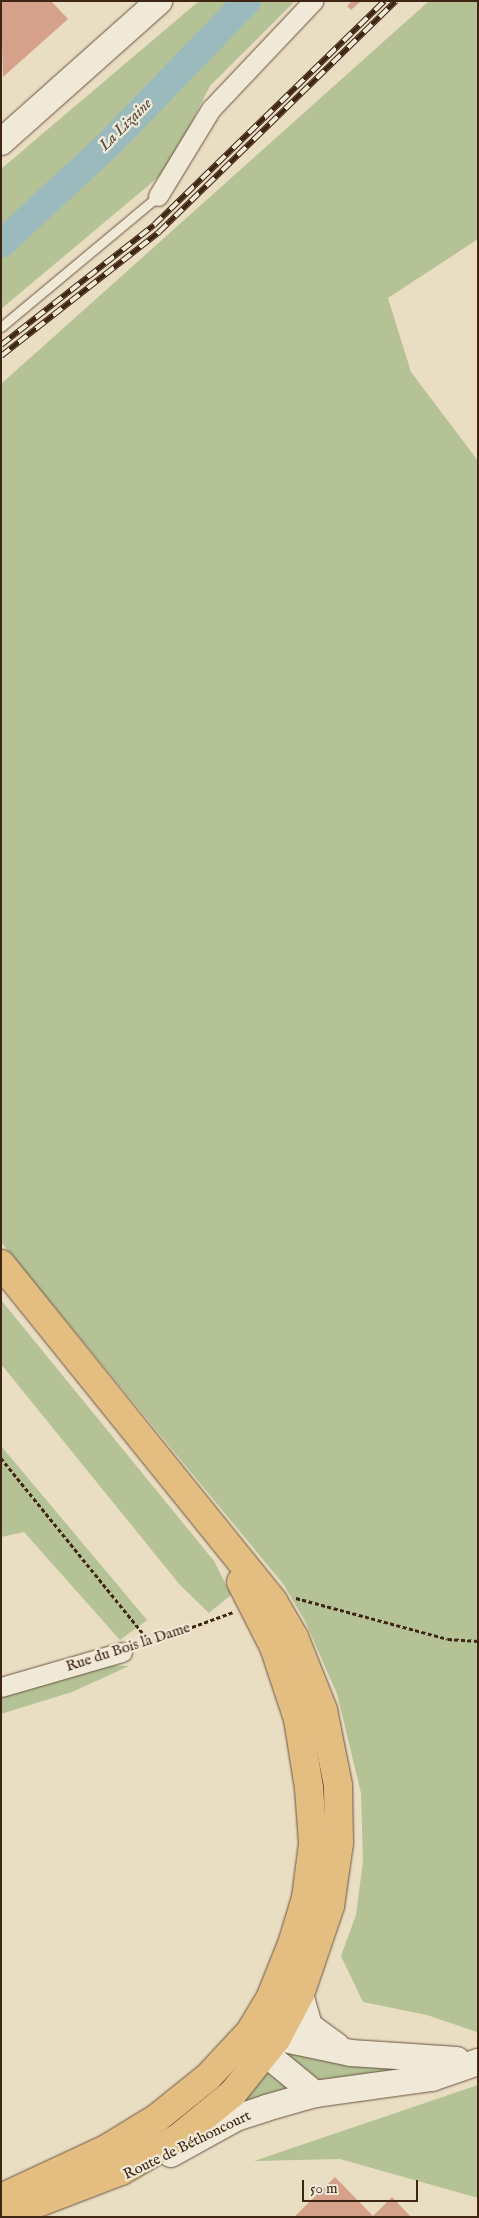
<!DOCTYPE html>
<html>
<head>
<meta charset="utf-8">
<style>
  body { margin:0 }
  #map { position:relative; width:479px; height:2218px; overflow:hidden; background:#e9ddc2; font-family:"IM FELL English",serif }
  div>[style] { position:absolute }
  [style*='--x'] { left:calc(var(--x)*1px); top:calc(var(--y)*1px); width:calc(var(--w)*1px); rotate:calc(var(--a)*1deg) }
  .green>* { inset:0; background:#b4c295 }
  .river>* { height:28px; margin:-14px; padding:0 14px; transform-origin:14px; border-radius:14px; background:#9bbabd }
  .building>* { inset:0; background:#d5a18b }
  .path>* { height:2.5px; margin-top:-1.25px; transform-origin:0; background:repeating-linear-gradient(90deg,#3f2514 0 4px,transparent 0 6.5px) }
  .roads { filter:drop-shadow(0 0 1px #6a5340) drop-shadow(0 0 1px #6a5340) }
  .lane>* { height:9px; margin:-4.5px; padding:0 4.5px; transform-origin:4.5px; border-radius:4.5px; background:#f1e9d7 }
  .street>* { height:19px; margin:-9.5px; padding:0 9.5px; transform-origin:9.5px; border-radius:9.5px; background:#f1e9d7 }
  .secondary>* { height:26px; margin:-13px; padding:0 13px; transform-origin:13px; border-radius:13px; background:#f1e9d7 }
  .primary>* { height:28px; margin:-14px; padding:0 14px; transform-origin:14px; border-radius:14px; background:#e4be81 }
  .rail>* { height:5.5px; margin-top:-2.75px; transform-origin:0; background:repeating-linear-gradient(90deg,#f1e9d7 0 11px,#3f2514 0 22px); box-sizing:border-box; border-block:1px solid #3f2514 }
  span { translate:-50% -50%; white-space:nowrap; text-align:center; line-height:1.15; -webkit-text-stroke:4.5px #f1e9d7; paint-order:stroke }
  .street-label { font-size:15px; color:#3f2514 }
  .water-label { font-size:16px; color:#564a3e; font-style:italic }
  .frame { position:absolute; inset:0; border:2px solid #3f2514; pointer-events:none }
  .scale { position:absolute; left:302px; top:2180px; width:116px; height:22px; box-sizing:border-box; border:2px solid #3f2514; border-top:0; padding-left:6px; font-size:15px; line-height:18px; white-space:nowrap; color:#3f2514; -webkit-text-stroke:4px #f1e9d7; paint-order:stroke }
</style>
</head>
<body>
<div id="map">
  <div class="green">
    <i style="clip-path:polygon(199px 1px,295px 1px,210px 86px,168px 169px,1px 309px,1px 169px)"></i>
    <i style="clip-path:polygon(429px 1px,478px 1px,478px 239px,388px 298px,411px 372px,478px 461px,477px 2032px,427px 2015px,363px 2002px,341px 1956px,356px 1915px,363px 1861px,361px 1793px,337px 1694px,305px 1621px,284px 1585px,1px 1242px,1px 384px)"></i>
    <i style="clip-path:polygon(1px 1300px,214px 1561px,231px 1595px,209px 1613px,180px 1585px,1px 1364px)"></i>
    <i style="clip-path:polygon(1px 1446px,147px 1620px,120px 1640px,24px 1532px,1px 1537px)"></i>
    <i style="clip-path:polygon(94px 1665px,129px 1666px,72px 1692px,1px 1714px,1px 1695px)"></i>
    <i style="clip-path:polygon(279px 2049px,420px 2070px,324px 2087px)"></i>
    <i style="clip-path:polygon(267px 2067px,297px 2090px,220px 2120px)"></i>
    <i style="clip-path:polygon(478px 2085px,478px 2198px,340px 2159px,254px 2161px)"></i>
  </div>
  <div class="river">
    <i style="--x:1;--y:244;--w:146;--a:-42.8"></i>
    <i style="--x:108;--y:145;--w:200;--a:-46"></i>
  </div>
  <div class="building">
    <i style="clip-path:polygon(1px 1px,51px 1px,68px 19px,3px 77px)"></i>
    <i style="clip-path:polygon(352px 1px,361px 1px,351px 10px,347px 6px)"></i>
    <i style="clip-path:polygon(335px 2177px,373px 2216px,392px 2197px,411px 2217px,294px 2217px)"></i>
  </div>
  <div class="path">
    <i style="--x:1;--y:1458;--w:237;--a:51"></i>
    <i style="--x:296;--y:1598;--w:157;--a:15.1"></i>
    <i style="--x:448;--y:1639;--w:30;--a:4"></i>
    <i style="--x:137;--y:1647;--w:102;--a:-20"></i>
  </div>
  <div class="roads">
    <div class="lane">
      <i style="--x:1;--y:327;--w:204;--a:-39.8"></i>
    </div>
    <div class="street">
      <i style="--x:158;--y:196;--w:102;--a:-58.7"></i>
      <i style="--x:211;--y:109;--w:149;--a:-46.6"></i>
      <i style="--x:1;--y:1687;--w:126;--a:-16.1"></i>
    </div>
    <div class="secondary">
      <i style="--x:1;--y:142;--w:212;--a:-41.7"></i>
      <i style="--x:300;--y:1994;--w:33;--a:74"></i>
      <i style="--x:309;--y:2026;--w:34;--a:36"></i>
      <i style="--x:256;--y:2033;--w:97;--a:11.9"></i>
      <i style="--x:351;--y:2053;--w:106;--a:3.8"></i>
      <i style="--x:252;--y:2035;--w:22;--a:54"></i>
      <i style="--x:265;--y:2053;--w:65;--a:39.4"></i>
      <i style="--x:171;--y:2154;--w:74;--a:-29"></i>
      <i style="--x:236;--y:2118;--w:32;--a:-18"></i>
      <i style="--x:266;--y:2108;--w:51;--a:-15.9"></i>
      <i style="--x:315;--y:2094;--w:118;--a:-7.8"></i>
      <i style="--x:432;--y:2078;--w:49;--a:-19.2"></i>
    </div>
    <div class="primary">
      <i style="--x:1;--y:1264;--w:433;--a:51.1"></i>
      <i style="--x:273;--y:1601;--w:42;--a:59.7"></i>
      <i style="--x:294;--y:1637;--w:79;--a:68.3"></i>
      <i style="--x:323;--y:1710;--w:76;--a:78.7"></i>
      <i style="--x:338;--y:1785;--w:58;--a:89"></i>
      <i style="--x:339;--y:1843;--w:64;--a:98.1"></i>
      <i style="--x:330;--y:1906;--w:93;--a:108.8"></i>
      <i style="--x:300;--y:1994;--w:50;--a:117.6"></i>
      <i style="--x:277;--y:2038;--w:70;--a:128.7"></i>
      <i style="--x:233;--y:2093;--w:71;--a:140.7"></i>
      <i style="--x:178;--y:2138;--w:66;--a:149.9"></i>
      <i style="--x:121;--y:2171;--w:129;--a:159"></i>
      <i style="--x:1;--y:2198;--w:118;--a:-25"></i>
      <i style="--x:108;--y:2148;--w:57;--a:-31.5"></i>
      <i style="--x:157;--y:2118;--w:65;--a:-38.8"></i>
      <i style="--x:208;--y:2077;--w:62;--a:-47"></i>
      <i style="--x:250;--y:2032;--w:39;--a:-59"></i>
      <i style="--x:270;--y:1999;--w:59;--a:-68.2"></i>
      <i style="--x:292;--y:1944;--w:48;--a:-73.1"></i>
      <i style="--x:306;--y:1898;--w:55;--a:-82.7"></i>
      <i style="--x:313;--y:1843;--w:55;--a:-94.2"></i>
      <i style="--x:309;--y:1788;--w:70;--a:-99.1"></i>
      <i style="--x:298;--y:1719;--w:76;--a:-108.4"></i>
      <i style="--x:274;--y:1647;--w:73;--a:-116.9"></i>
    </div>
  </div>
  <div class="rail">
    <i style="--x:1;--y:345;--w:194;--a:-38.1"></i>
    <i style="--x:154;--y:225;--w:321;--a:-44.2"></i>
    <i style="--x:1;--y:356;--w:201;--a:-38.1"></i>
    <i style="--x:159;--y:232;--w:331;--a:-44.3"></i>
  </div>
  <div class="street-label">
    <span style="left:128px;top:1647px;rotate:-18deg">Rue du Bois la Dame</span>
    <span style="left:187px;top:2145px;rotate:-26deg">Route de Béthoncourt</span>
  </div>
  <div class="water-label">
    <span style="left:126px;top:125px;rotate:-45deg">La Lizaine</span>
  </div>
  <div class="frame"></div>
  <div class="scale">50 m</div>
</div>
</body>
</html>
